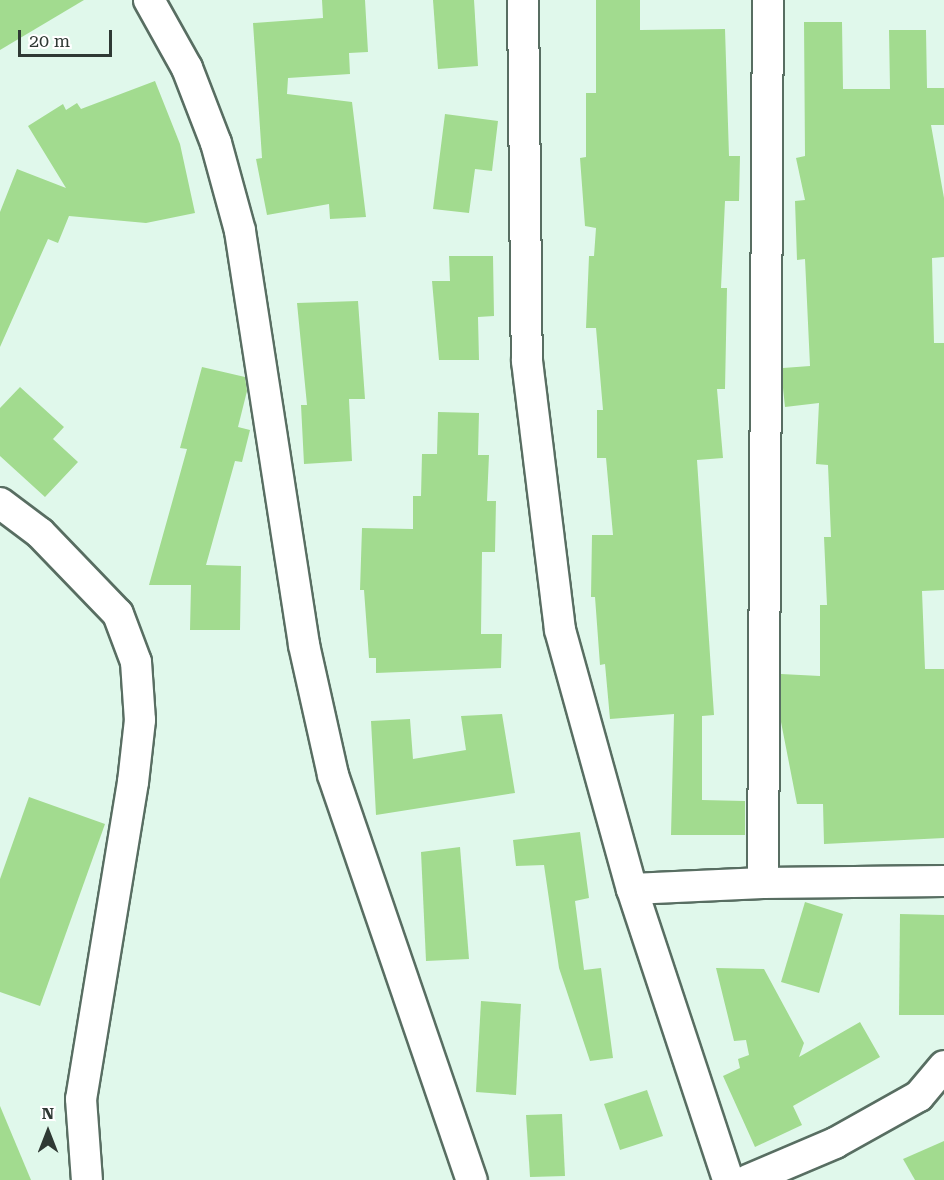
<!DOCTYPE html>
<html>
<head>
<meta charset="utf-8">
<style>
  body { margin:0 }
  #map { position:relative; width:944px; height:1180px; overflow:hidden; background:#e0f8eb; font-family:"Roboto Serif",serif }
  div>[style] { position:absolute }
  .building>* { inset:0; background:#a2db8f }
  .roads { filter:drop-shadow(2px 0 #586e62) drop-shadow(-2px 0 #586e62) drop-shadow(0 2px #586e62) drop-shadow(0 -2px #586e62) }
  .minor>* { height:30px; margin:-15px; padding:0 15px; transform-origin:15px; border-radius:15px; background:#fff }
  span { translate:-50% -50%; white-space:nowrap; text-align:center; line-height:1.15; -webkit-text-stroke:4.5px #fff; paint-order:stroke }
  .north { position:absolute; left:18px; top:1102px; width:60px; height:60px; -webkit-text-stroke:4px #fff; paint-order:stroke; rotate:0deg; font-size:16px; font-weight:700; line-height:24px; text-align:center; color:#2f3934 }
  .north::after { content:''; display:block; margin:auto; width:21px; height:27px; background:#2f3934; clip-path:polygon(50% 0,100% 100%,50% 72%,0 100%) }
  .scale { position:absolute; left:18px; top:30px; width:94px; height:27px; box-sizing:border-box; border:3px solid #2f3934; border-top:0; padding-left:8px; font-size:18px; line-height:21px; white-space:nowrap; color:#2f3934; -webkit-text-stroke:4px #fff; paint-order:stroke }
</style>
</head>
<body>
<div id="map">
  <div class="building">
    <div style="clip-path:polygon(0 0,84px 0,0 50px)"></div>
    <div style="clip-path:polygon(322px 0,365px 0,368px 52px,349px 53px,350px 74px,288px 78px,287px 94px,352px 102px,366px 217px,330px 219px,329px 204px,267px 215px,256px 159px,262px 158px,253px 23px,323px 18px)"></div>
    <div style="clip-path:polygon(433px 0,474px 0,478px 66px,438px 69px)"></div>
    <div style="clip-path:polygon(596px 0,640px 0,640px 30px,725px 29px,729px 156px,740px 156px,739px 201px,725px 201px,721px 288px,727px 288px,725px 389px,717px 389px,723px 458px,697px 460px,714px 715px,702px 716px,702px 800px,745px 801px,745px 835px,671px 835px,674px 714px,610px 719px,605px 664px,600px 665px,595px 597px,591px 597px,592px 535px,613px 535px,606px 458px,597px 458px,597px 410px,603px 410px,596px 328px,586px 328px,589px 256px,594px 256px,596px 228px,585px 226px,580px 158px,586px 157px,586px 93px,596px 93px)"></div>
    <div style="clip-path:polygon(804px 22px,842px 22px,843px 89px,890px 89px,889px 30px,926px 30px,927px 88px,944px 88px,944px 125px,931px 125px,944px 198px,944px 257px,932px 258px,934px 343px,944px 343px,944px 590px,922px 591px,925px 669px,944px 669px,944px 838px,824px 844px,823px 804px,797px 804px,781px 722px,781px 674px,820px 676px,820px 605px,827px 605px,824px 537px,831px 537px,828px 465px,816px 464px,819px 403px,785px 407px,783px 388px,783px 368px,810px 366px,805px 259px,797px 260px,795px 201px,805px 200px,796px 158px,805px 156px)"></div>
    <div style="clip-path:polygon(155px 81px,180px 144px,195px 213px,146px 223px,69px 216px,58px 243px,48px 239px,0 347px,0 212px,17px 169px,66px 188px,28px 126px,63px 104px,66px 110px,77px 103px,81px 109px)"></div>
    <div style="clip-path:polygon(445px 114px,498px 121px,492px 171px,475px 169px,469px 213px,433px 209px)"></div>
    <div style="clip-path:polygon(449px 256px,493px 256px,494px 316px,478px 317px,479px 360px,439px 360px,432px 281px,450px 281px)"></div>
    <div style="clip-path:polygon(358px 301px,365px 399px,349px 399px,352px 461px,304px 464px,301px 405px,307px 405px,297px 303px)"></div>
    <div style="clip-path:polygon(202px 367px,245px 377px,247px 391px,238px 427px,250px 430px,242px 462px,235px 461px,206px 565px,241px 566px,240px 630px,190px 630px,191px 585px,149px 585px,187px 449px,180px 448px)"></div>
    <div style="clip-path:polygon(20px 387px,64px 427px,53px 439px,78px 462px,45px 497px,0 456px,0 408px)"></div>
    <div style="clip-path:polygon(438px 412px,479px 413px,478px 455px,489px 455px,487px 501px,496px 501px,495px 552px,482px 552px,481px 634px,502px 634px,501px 668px,376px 673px,376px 658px,369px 658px,364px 590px,360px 590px,362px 528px,413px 529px,413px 496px,421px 496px,422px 454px,437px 454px)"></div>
    <div style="clip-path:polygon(502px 714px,515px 793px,376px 815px,371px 721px,410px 719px,413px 759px,466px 750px,461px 716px)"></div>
    <div style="clip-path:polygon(29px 797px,105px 824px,40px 1006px,0 992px,0 879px)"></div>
    <div style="clip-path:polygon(580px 832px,589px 898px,575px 901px,584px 970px,601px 968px,613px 1058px,590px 1061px,559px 968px,544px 865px,516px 866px,513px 840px)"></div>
    <div style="clip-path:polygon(460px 847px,469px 959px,426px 961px,421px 852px)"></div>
    <div style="clip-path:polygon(805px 902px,843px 914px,819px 993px,781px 982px)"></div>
    <div style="clip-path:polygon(900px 914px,944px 915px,944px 1015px,899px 1015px)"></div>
    <div style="clip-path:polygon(716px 968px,764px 969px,804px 1043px,799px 1057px,860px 1022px,880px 1057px,793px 1106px,802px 1125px,755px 1147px,723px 1076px,740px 1068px,738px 1059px,749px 1055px,746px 1040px,734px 1041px)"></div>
    <div style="clip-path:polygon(481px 1001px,521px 1004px,516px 1095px,476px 1092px)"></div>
    <div style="clip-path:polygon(647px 1090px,663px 1136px,620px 1150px,604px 1104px)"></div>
    <div style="clip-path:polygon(0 1106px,31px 1180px,0 1180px)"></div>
    <div style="clip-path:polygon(562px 1114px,565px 1176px,530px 1177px,526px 1115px)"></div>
    <div style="clip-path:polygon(944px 1141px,944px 1180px,915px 1180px,903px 1159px)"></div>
  </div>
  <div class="roads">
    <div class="minor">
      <div style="left:149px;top:0;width:78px;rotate:60.8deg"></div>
      <div style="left:187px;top:68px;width:80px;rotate:68.9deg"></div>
      <div style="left:216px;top:143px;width:91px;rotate:74.7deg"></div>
      <div style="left:240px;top:231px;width:419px;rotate:81.2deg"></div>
      <div style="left:304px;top:645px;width:133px;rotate:77.4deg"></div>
      <div style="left:333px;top:775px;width:428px;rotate:71.1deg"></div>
      <div style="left:523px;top:0;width:361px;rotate:89.4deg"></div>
      <div style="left:527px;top:361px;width:271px;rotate:83deg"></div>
      <div style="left:560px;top:630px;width:269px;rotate:74.5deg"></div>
      <div style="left:632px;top:889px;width:306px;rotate:71.7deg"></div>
      <div style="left:0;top:503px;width:50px;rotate:36.9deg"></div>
      <div style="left:40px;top:533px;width:112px;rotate:46.1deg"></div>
      <div style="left:118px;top:614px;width:51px;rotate:69.4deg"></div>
      <div style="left:136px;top:662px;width:58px;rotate:86.1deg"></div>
      <div style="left:140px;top:720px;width:62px;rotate:96.4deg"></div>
      <div style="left:133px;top:782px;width:321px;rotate:99.3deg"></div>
      <div style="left:81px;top:1099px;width:81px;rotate:85.8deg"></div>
      <div style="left:763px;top:883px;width:181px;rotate:-0.6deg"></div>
      <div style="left:632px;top:889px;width:131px;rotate:-2.6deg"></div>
      <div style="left:763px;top:883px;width:883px;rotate:-89.68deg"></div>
      <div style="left:748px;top:1180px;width:95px;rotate:-23deg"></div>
      <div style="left:835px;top:1143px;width:96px;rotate:-29.2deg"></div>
      <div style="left:919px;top:1096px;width:39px;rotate:-50deg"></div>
    </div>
  </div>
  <div class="north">N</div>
  <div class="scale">20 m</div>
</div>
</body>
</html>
